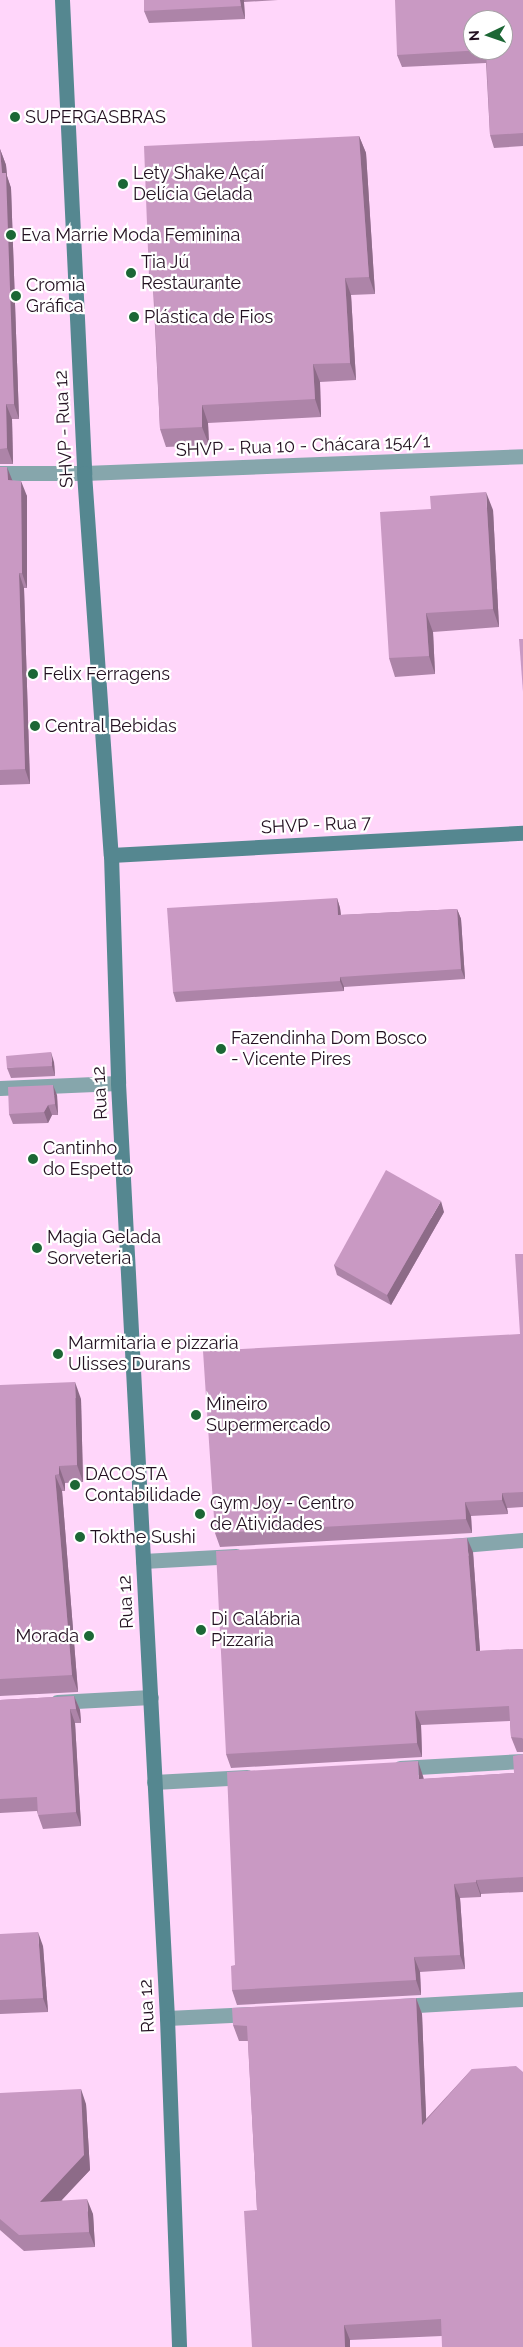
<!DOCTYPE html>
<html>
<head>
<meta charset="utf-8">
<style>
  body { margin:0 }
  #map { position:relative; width:523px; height:2347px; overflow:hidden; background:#ffd6fa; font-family:Raleway,sans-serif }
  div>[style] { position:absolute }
  .street>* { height:15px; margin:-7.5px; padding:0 7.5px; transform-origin:7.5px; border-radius:7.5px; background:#86a6ac }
  .secondary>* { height:15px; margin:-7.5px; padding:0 7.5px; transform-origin:7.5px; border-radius:7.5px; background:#558790 }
  .wall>* { inset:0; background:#ad84a8 }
  .shaded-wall>* { inset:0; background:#8d6b88 }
  .building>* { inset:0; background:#c999c3 }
  .dots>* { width:14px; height:14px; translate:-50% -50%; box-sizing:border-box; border:2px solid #fff; border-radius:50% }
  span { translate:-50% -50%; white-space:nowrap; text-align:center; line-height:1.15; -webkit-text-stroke:4.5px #fff; paint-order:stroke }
  .poi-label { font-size:18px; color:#231121 }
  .left { translate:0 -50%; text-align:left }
  .right { translate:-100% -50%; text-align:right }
  .street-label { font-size:18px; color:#231121 }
  .north { position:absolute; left:463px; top:10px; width:50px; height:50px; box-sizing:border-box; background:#fff; border:1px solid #a7a0a6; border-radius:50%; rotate:267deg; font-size:14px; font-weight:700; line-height:20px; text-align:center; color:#231121 }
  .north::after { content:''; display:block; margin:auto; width:18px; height:22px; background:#1c6735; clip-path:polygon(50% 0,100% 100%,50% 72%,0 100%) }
</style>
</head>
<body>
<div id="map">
  <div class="street">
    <div style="left:0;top:473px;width:84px"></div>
    <div style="left:84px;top:473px;width:439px;rotate:-2.2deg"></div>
    <div style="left:0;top:1088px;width:118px;rotate:-2.4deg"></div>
    <div style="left:451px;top:1546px;width:72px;rotate:-4.8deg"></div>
    <div style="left:143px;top:1561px;width:93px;rotate:-3.1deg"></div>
    <div style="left:57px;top:1702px;width:94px;rotate:-3deg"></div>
    <div style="left:400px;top:1768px;width:123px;rotate:-3.3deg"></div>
    <div style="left:154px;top:1782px;width:93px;rotate:-3.1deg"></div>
    <div style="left:400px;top:2006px;width:123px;rotate:-3.3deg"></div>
    <div style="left:167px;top:2018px;width:85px;rotate:-2.7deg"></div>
  </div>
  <div class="secondary">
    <div style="left:62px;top:0;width:474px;rotate:87.3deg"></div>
    <div style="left:84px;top:473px;width:383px;rotate:86deg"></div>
    <div style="left:111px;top:855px;width:228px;rotate:88.2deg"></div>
    <div style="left:118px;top:1083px;width:936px;rotate:87deg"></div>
    <div style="left:167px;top:2018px;width:329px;rotate:87.9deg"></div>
    <div style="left:111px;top:855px;width:413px;rotate:-3.1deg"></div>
  </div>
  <div class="wall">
    <div style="clip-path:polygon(144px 0,278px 0,244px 2px,245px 19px,149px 23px,144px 11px)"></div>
    <div style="clip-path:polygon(523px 0,523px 146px,494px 148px,490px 135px,486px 63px,402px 67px,397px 55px)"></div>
    <div style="clip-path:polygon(359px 136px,366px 153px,375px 294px,351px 295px,356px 380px,320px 382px,321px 417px,208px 423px,209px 445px,166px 447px,160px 429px,153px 287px,149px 276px)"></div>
    <div style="clip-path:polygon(0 149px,6px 165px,7px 176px,11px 188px,19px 419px,12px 419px,13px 464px,0 464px)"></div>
    <div style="clip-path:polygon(0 467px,27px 496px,27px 588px,24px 588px,30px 784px,0 785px)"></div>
    <div style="clip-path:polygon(431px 509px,493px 510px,499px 627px,433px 632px,435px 674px,395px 677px,389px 658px)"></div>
    <div style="clip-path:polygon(337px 898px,340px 908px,341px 915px,457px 909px,461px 919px,465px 979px,344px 987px,344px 991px,176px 1002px,173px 992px)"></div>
    <div style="clip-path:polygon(54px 1062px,55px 1076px,11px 1078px,7px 1068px)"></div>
    <div style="clip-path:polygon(57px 1095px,58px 1115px,52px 1115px,48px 1123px,13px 1124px,9px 1114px)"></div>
    <div style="clip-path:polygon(444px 1212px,391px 1305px,337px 1275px,334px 1265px)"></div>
    <div style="clip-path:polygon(523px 1254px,523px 1507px,507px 1508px,508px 1514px,471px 1516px,472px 1533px,220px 1547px,215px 1533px,520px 1334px)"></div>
    <div style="clip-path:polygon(0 1385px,81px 1399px,83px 1482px,65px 1483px,65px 1491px,62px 1491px,78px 1692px,0 1696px)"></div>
    <div style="clip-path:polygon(473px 1552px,480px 1651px,523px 1649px,523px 1752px,517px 1752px,511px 1737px,510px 1721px,421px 1725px,422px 1757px,231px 1768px,226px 1754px)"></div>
    <div style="clip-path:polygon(74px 1696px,80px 1710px,81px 1723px,75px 1723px,81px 1826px,43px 1829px,38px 1815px,37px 1811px,0 1813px,0 1700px)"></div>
    <div style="clip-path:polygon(523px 1754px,523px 1892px,481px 1894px,481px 1897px,460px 1898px,465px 1969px,420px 1972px,421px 1995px,237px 2005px,232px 1990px,235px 1965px,423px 1776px,424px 1779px,514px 1773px)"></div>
    <div style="clip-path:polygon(0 1934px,43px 1946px,48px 2012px,0 2014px)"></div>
    <div style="clip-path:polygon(416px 1998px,422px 2014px,426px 2119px,472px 2069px,442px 2336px,350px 2340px,350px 2347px,252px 2347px,257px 2210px,248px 2041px,239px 2041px,233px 2025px)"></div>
    <div style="clip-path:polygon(0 2093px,86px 2104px,90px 2170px,61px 2200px,93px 2214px,95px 2247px,24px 2251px,0 2230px)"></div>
  </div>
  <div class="shaded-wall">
    <div style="clip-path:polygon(240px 0,244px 0,244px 2px,245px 19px,241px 6px)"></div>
    <div style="clip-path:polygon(359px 136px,366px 153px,375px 294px,369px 277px)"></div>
    <div style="clip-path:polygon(0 149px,6px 165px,7px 176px,11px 188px,19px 419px,14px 404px,2px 173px)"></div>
    <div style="clip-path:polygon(345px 278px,351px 295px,356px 380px,350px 363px)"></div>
    <div style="clip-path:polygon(313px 364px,320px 382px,321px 417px,315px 399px)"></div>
    <div style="clip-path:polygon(6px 404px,12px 419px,13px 464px,7px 448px)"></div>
    <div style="clip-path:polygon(202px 405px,208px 423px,209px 445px,202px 427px)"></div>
    <div style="clip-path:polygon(7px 467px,13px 482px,8px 480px)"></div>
    <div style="clip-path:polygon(21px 481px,27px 496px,27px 588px,22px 573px)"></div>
    <div style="clip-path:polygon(486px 492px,493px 510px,499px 627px,493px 609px)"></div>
    <div style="clip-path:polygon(19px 573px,24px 588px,30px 784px,25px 769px)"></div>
    <div style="clip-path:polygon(426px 613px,433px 632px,435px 674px,429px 656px)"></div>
    <div style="clip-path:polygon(337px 898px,340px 908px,342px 926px,338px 915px)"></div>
    <div style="clip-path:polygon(457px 909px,461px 919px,465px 979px,461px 969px)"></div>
    <div style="clip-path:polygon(340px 977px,344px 987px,344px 991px,340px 981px)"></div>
    <div style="clip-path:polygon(51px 1052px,54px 1062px,55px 1076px,52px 1066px)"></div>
    <div style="clip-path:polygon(53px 1085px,57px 1095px,58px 1115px,55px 1104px)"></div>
    <div style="clip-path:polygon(48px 1105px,52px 1115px,48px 1123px,44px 1112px)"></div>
    <div style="clip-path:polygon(441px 1201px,444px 1212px,391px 1305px,387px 1295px)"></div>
    <div style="clip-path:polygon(75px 1382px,81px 1399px,83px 1482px,77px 1465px)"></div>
    <div style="clip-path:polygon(59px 1466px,65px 1483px,65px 1491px,59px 1474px)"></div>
    <div style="clip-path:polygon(55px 1475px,62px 1491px,78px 1692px,72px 1675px)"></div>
    <div style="clip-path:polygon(502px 1493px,507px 1508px,508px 1514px,502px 1500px)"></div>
    <div style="clip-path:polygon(465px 1502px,471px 1516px,472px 1533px,466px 1519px)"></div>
    <div style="clip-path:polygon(467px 1538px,473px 1552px,481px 1666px,476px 1651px)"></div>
    <div style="clip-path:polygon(74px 1696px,80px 1710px,81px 1723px,76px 1709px)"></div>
    <div style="clip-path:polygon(70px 1709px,75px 1723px,81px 1826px,76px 1812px)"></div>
    <div style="clip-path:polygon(415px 1711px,421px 1725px,422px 1757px,417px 1743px)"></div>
    <div style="clip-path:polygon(418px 1761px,423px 1776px,424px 1794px,419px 1779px)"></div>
    <div style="clip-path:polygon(476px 1880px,481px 1894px,481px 1897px,476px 1882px)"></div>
    <div style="clip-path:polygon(454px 1884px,460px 1898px,465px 1969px,460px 1955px)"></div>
    <div style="clip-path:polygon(38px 1932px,43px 1946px,48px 2012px,43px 1998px)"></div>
    <div style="clip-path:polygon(414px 1957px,420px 1972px,421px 1995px,416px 1980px)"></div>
    <div style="clip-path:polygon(416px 1998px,422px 2014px,427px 2140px,422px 2125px)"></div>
    <div style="clip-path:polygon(81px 2089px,86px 2104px,90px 2170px,46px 2217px,40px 2202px)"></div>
    <div style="clip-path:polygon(87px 2199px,93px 2214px,95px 2247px,89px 2232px)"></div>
    <div style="clip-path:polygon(344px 2325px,350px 2340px,350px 2347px,345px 2347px)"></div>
  </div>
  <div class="building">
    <div style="clip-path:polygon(144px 0,240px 0,241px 6px,144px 11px)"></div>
    <div style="clip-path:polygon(395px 0,523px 0,523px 133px,490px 135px,486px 50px,503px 50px,503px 20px,473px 20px,473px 50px,483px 50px,397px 55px)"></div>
    <div style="clip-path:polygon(359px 136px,369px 277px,345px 278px,350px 363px,313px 364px,315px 399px,202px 405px,202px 427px,160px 429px,153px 276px,149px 276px,144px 146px)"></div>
    <div style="clip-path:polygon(0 149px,2px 173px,6px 173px,14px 404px,6px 404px,7px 448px,0 449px)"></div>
    <div style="clip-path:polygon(0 467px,7px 467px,8px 480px,21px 481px,22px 573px,19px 573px,25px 769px,0 770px)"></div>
    <div style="clip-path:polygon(486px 492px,493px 609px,426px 613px,429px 656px,389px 658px,380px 512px,431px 509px,430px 496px)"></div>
    <div style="clip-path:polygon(519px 639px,523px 639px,523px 692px)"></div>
    <div style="clip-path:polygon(337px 898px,338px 915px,457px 909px,461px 969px,340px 977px,340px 981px,173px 992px,167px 908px)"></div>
    <div style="clip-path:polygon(51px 1052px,52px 1066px,7px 1068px,6px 1056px)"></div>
    <div style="clip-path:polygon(53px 1085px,55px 1104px,48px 1105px,44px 1112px,9px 1114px,8px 1087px)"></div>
    <div style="clip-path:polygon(386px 1170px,441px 1201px,387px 1295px,334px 1265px)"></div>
    <div style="clip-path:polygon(515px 1254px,523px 1254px,523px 1492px,502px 1493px,502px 1500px,465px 1502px,466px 1519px,215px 1533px,203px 1351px,520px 1334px)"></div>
    <div style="clip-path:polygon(75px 1382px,77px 1465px,59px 1466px,59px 1474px,55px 1475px,72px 1675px,0 1679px,0 1385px)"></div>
    <div style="clip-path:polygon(467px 1538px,476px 1651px,523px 1649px,523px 1739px,522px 1738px,511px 1737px,509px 1706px,415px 1711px,417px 1743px,226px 1754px,216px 1551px)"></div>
    <div style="clip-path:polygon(74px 1696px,76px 1709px,70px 1709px,76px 1812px,38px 1815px,37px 1797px,0 1799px,0 1700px)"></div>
    <div style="clip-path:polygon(523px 1754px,523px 1877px,476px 1880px,476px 1882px,454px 1884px,460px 1955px,414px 1957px,416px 1980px,232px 1990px,231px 1966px,235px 1965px,227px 1772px,418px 1761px,419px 1779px,514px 1773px,513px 1756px)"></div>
    <div style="clip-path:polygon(38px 1932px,43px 1998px,0 2000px,0 1934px)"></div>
    <div style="clip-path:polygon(416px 1998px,422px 2125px,472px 2069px,516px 2066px,523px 2072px,523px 2347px,442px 2347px,441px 2319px,344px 2325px,345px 2347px,252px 2347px,244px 2211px,257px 2210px,247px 2026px,233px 2025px,232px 2008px)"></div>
    <div style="clip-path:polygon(81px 2089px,84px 2155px,40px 2202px,87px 2199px,89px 2232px,19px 2235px,0 2219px,0 2093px)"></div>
  </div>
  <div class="dots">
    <div style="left:15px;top:117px;background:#1c6735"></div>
    <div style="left:123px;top:184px;background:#1c6735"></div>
    <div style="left:11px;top:235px;background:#1c6735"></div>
    <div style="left:131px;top:273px;background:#1c6735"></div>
    <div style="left:16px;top:296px;background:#1c6735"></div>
    <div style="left:134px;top:317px;background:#1c6735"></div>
    <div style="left:33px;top:674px;background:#1c6735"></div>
    <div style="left:35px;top:726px;background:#1c6735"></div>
    <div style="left:221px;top:1049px;background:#1c6735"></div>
    <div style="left:33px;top:1159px;background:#1c6735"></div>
    <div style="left:37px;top:1248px;background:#1c6735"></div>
    <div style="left:58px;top:1354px;background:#1c6735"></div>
    <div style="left:196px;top:1415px;background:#1c6735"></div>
    <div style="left:75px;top:1485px;background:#1c6735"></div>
    <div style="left:200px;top:1514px;background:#1c6735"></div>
    <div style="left:80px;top:1537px;background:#1c6735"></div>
    <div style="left:201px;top:1630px;background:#1c6735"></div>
    <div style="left:89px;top:1636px;background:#1c6735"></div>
  </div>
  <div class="poi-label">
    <span class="left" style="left:25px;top:117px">SUPERGASBRAS</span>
    <span class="left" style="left:133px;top:184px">Lety Shake Açaí<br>Delícia Gelada</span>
    <span class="left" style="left:21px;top:235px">Eva Marrie Moda Feminina</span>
    <span class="left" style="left:141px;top:273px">Tia Jú<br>Restaurante</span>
    <span class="left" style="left:26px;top:296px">Cromia<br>Gráfica</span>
    <span class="left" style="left:144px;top:317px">Plástica de Fios</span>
    <span class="left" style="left:43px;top:674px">Felix Ferragens</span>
    <span class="left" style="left:45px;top:726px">Central Bebidas</span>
    <span class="left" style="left:231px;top:1049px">Fazendinha Dom Bosco<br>- Vicente Pires</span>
    <span class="left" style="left:43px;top:1159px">Cantinho<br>do Espetto</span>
    <span class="left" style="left:47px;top:1248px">Magia Gelada<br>Sorveteria</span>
    <span class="left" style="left:68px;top:1354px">Marmitaria e pizzaria<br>Ulisses Durans</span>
    <span class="left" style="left:206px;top:1415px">Mineiro<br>Supermercado</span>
    <span class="left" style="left:85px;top:1485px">DACOSTA<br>Contabilidade</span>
    <span class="left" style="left:210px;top:1514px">Gym Joy - Centro<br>de Atividades</span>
    <span class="left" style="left:90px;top:1537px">Tokthe Sushi</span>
    <span class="left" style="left:211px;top:1630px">Di Calábria<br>Pizzaria</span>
    <span class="right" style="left:79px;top:1636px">Morada</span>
  </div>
  <div class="street-label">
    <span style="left:64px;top:429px;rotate:-93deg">SHVP - Rua 12</span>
    <span style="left:303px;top:446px;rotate:-2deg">SHVP - Rua 10 - Chácara 154/1</span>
    <span style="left:316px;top:825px;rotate:-3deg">SHVP - Rua 7</span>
    <span style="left:100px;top:1093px;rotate:-93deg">Rua 12</span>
    <span style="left:126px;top:1602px;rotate:-93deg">Rua 12</span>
    <span style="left:147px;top:2006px;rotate:-93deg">Rua 12</span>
  </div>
  <div class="north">N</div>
</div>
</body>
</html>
